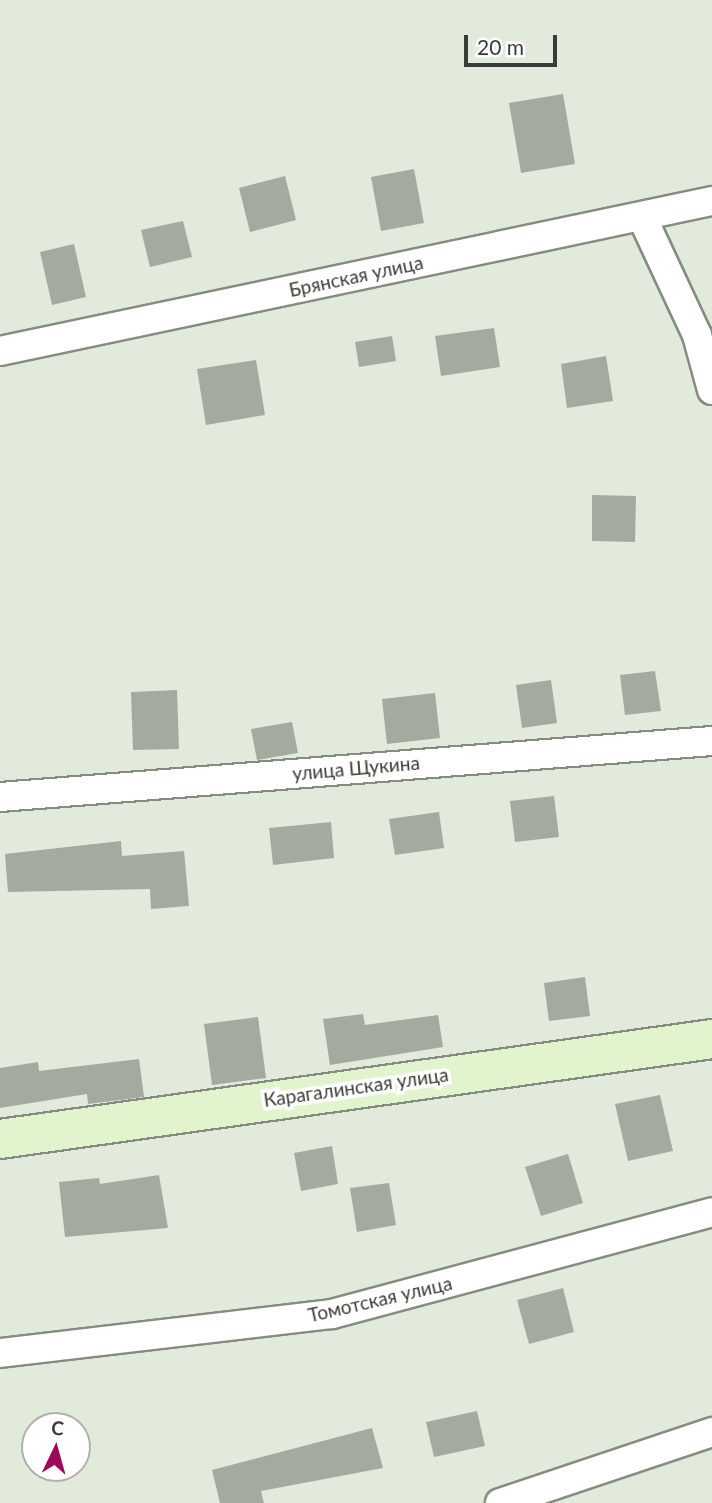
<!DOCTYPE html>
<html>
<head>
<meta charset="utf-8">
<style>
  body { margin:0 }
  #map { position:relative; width:712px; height:1503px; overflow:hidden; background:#e2eadc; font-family:Lato,sans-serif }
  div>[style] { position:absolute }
  .building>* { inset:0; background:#a4ab9e }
  .roads { filter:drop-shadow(2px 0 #858c80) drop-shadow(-2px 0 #858c80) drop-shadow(0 2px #858c80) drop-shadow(0 -2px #858c80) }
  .street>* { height:28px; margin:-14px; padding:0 14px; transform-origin:14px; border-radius:14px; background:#fff }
  .secondary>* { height:38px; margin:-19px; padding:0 19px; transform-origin:19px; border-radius:19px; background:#e2f4ce }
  span { translate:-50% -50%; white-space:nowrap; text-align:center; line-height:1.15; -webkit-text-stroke:7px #fff; paint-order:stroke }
  .street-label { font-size:19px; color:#3a3c37 }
  .north { position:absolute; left:21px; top:1412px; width:70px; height:70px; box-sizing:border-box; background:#fff; border:2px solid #b0b1af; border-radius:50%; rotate:5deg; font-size:19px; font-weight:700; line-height:28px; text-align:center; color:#3a3c37 }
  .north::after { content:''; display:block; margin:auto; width:24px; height:32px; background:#9c0957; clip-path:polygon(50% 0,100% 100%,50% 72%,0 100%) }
  .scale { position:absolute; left:464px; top:35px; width:93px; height:32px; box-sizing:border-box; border:4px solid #3a3c37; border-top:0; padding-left:9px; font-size:21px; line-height:24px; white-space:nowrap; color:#3a3c37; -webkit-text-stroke:5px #fff; paint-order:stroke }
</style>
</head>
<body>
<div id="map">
  <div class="building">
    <div style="clip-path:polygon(563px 94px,575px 164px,521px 173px,509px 103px)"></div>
    <div style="clip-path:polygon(414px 169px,424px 223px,381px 231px,371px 177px)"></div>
    <div style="clip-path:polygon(285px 176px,296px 220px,250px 232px,239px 188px)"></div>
    <div style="clip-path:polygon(183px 221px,192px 257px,150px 267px,141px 230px)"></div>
    <div style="clip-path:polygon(74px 244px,86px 297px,52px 305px,40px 252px)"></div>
    <div style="clip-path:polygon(494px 328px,500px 367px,441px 376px,435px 336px)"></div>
    <div style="clip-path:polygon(392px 336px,396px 361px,359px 367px,355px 342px)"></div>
    <div style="clip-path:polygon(606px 356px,613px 401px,567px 408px,561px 364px)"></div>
    <div style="clip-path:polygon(256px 360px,265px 415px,206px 425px,197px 369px)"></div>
    <div style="clip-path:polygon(592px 495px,636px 496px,635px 542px,592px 541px)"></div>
    <div style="clip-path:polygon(655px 671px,661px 711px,625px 715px,620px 675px)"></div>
    <div style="clip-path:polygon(551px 680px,557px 723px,522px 728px,516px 685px)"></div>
    <div style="clip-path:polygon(177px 690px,179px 749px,133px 750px,131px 692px)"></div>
    <div style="clip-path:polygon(435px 693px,440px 738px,387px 744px,382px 699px)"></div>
    <div style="clip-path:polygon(292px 722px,298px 753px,257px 760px,251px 729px)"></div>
    <div style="clip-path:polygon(554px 796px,559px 837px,515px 842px,510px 801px)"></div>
    <div style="clip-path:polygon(439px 812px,444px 848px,395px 855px,389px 819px)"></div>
    <div style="clip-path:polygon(331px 822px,334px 858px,273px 865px,269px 828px)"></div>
    <div style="clip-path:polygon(121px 841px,122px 856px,184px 851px,189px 906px,151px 909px,150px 889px,8px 892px,5px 854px)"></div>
    <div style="clip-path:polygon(585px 977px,590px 1016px,549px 1021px,544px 983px)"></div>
    <div style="clip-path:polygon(363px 1014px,365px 1025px,438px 1015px,443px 1047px,330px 1065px,323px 1019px)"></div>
    <div style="clip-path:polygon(258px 1017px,266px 1078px,212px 1085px,204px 1024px)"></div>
    <div style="clip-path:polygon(139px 1059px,144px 1097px,88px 1104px,87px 1094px,0 1108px,0 1068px,38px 1062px,39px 1071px)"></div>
    <div style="clip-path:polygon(660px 1095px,673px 1151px,628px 1161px,615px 1104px)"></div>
    <div style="clip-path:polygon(332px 1146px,338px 1184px,301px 1191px,294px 1153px)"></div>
    <div style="clip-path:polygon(568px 1154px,583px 1203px,541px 1216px,525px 1167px)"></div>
    <div style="clip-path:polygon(159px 1175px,168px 1228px,65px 1237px,59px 1182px,99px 1178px,100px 1184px)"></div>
    <div style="clip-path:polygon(389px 1183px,396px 1225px,357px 1232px,350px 1188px)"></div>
    <div style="clip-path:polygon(563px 1288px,574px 1332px,529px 1344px,517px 1300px)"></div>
    <div style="clip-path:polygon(477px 1411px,485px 1446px,434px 1457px,426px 1422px)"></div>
    <div style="clip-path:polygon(372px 1428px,383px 1468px,261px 1491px,264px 1503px,220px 1503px,212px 1470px)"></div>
  </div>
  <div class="roads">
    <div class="street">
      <div style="left:642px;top:217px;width:130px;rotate:65deg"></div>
      <div style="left:697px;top:335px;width:57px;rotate:74.7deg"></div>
      <div style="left:0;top:351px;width:728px;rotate:-11.9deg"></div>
      <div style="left:0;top:797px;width:714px;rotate:-4.5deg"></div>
      <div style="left:0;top:1353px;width:334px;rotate:-6.7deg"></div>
      <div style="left:332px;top:1314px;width:393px;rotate:-15deg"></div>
      <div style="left:500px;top:1503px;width:224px;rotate:-18.5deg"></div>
    </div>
    <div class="secondary">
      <div style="left:0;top:1139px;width:719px;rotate:-7.99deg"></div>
    </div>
  </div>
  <div class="street-label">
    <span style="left:356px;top:276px;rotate:-12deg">Брянская улица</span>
    <span style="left:356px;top:768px;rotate:-5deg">улица Щукина</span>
    <span style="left:356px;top:1087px;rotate:-8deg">Карагалинская улица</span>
    <span style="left:380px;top:1299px;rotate:-13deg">Томотская улица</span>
  </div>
  <div class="north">С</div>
  <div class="scale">20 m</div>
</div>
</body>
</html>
